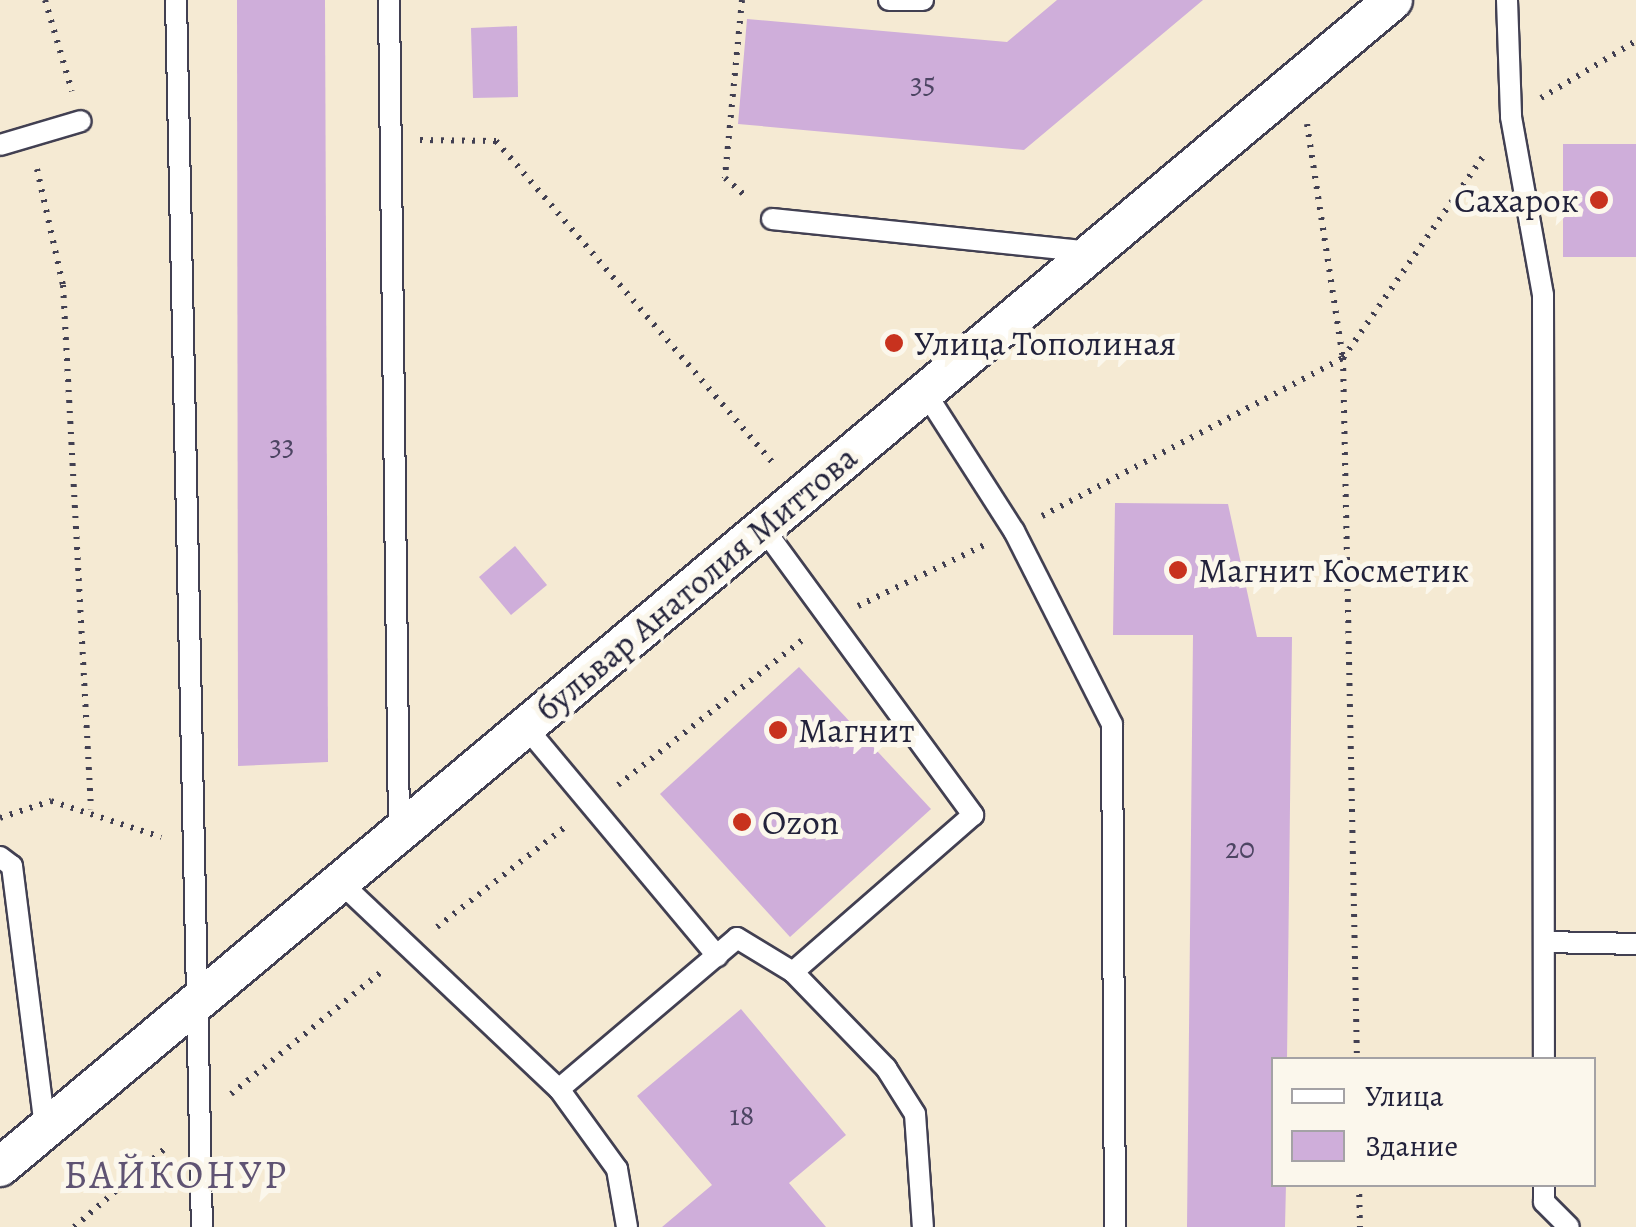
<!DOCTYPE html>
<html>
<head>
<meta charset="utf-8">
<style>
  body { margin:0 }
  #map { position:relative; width:1636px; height:1227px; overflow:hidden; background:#f5ead3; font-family:Alegreya,serif }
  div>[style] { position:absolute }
  .building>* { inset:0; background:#cfaeda }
  .path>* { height:6px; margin-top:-3px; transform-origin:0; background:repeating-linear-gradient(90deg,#424052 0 2.5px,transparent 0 10.5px) }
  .roads { filter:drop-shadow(2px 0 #424052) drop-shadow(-2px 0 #424052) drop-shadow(0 2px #424052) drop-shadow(0 -2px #424052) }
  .lane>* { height:20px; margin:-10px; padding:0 10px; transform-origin:10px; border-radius:10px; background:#fff }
  .street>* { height:38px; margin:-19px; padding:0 19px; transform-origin:19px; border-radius:19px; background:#fff }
  .dots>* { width:28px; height:28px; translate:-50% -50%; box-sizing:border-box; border:5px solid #fbf7ec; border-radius:50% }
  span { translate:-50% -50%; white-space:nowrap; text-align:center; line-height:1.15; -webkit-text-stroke:10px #fbf7ec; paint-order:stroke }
  .number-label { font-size:30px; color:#4d4563 }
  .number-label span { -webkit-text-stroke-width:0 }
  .poi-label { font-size:35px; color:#22223b }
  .right { translate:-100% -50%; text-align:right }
  .left { translate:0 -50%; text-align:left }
  .street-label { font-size:35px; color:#22223b }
  .quarter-label { font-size:40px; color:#5f5373; letter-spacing:2.5px }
  .legend { position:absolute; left:1271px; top:1057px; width:325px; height:130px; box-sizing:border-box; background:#fbf7ec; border:2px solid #a4a2a5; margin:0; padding:12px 18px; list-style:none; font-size:30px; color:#22223b }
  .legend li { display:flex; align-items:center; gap:20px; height:50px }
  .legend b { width:50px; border:2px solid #a4a2a5 }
</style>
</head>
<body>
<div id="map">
  <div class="building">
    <div style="clip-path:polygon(237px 0,325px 0,328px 762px,238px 766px)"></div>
    <div style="clip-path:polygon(1057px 0,1203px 0,1024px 150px,738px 124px,747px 19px,1007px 42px)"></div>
    <div style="clip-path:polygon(517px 26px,518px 97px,473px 98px,471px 28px)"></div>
    <div style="clip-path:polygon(1563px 144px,1636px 144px,1636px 257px,1563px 257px)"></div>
    <div style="clip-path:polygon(1115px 503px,1228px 504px,1257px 637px,1292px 637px,1287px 1060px,1274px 1060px,1274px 1184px,1286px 1184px,1285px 1227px,1187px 1227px,1193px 635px,1113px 635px)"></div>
    <div style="clip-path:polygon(515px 546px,547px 585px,511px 615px,479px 577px)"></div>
    <div style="clip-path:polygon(799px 667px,931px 809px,790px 937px,660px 794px)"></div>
    <div style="clip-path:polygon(741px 1009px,846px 1135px,789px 1183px,826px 1227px,662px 1227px,712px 1185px,637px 1096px)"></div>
  </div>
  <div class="path">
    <div style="left:45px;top:0;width:95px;rotate:73.5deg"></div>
    <div style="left:742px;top:0;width:179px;rotate:95.5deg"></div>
    <div style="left:725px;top:178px;width:30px;rotate:41deg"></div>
    <div style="left:1541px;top:98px;width:111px;rotate:-31deg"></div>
    <div style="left:1307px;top:124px;width:237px;rotate:81.3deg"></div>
    <div style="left:1343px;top:358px;width:702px;rotate:88.86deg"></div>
    <div style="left:420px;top:140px;width:76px;rotate:0.8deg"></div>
    <div style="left:496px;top:141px;width:426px;rotate:49.3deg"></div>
    <div style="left:37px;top:169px;width:119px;rotate:77.4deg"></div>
    <div style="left:63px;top:285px;width:525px;rotate:86.94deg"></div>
    <div style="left:1042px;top:516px;width:340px;rotate:-27.7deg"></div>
    <div style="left:1343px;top:358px;width:247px;rotate:-55.2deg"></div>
    <div style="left:858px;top:606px;width:142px;rotate:-25.8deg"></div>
    <div style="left:618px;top:785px;width:238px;rotate:-38.2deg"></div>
    <div style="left:0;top:818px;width:54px;rotate:-18.4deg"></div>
    <div style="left:51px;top:801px;width:116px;rotate:18.1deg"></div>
    <div style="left:437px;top:927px;width:162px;rotate:-38deg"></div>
    <div style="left:231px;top:1094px;width:198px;rotate:-39.1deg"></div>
    <div style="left:1359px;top:1184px;width:43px;rotate:88.7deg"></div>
    <div style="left:74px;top:1227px;width:124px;rotate:-40.8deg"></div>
  </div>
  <div class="roads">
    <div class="lane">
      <div style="left:176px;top:0;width:1227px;rotate:88.79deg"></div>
      <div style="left:389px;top:0;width:833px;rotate:89.31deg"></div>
      <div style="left:889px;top:0;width:34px"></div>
      <div style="left:1507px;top:0;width:117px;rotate:88deg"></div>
      <div style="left:1511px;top:117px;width:181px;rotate:79.8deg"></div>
      <div style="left:1543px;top:295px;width:765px;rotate:89.93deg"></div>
      <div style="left:0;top:145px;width:84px;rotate:-16.5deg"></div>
      <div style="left:772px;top:219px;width:321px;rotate:5.9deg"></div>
      <div style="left:925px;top:392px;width:165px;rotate:57.4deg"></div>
      <div style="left:1014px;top:531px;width:216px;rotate:63.1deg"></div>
      <div style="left:1112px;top:724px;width:503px;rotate:89.66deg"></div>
      <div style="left:763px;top:528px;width:356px;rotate:53.8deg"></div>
      <div style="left:973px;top:815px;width:239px;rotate:138.9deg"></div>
      <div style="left:525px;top:726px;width:300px;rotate:50.1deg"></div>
      <div style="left:0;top:857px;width:15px;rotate:37deg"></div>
      <div style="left:12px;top:866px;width:265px;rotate:82.8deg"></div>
      <div style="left:340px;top:882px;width:301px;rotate:43.4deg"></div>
      <div style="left:559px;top:1089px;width:99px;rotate:54.1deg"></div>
      <div style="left:617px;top:1169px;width:59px;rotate:80.2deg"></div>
      <div style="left:1544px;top:942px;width:92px;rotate:1.2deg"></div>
      <div style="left:559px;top:1089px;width:233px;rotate:-40.3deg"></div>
      <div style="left:737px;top:938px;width:66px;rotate:31.3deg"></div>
      <div style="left:793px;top:972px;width:134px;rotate:45.9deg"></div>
      <div style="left:886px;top:1068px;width:54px;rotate:57.8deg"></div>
      <div style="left:915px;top:1114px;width:113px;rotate:86deg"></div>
      <div style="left:1544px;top:1184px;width:18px;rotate:90deg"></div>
      <div style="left:1544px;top:1202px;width:35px;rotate:45deg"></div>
    </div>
    <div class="street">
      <div style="left:0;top:1167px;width:1817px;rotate:-39.95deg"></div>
    </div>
  </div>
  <div class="dots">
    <div style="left:1599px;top:200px;background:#c8321e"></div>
    <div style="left:894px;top:343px;background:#c8321e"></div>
    <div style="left:1178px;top:570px;background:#c8321e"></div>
    <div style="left:778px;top:730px;background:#c8321e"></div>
    <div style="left:742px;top:822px;background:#c8321e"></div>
  </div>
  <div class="number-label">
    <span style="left:923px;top:83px">35</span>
    <span style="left:282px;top:445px">33</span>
    <span style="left:1240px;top:848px">20</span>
    <span style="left:742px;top:1115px">18</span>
  </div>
  <div class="poi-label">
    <span class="right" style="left:1579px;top:200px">Сахарок</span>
    <span class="left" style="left:914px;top:343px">Улица Тополиная</span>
    <span class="left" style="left:1198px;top:570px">Магнит Косметик</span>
    <span class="left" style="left:798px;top:730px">Магнит</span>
    <span class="left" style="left:762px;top:822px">Ozon</span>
  </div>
  <div class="street-label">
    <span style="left:696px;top:583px;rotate:-40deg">бульвар Анатолия Миттова</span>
  </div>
  <div class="quarter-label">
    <span style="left:176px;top:1175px">БАЙКОНУР</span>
  </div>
  <ul class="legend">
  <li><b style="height:12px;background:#fff"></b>Улица</li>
  <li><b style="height:28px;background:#cfaeda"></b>Здание</li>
  </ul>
</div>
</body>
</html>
